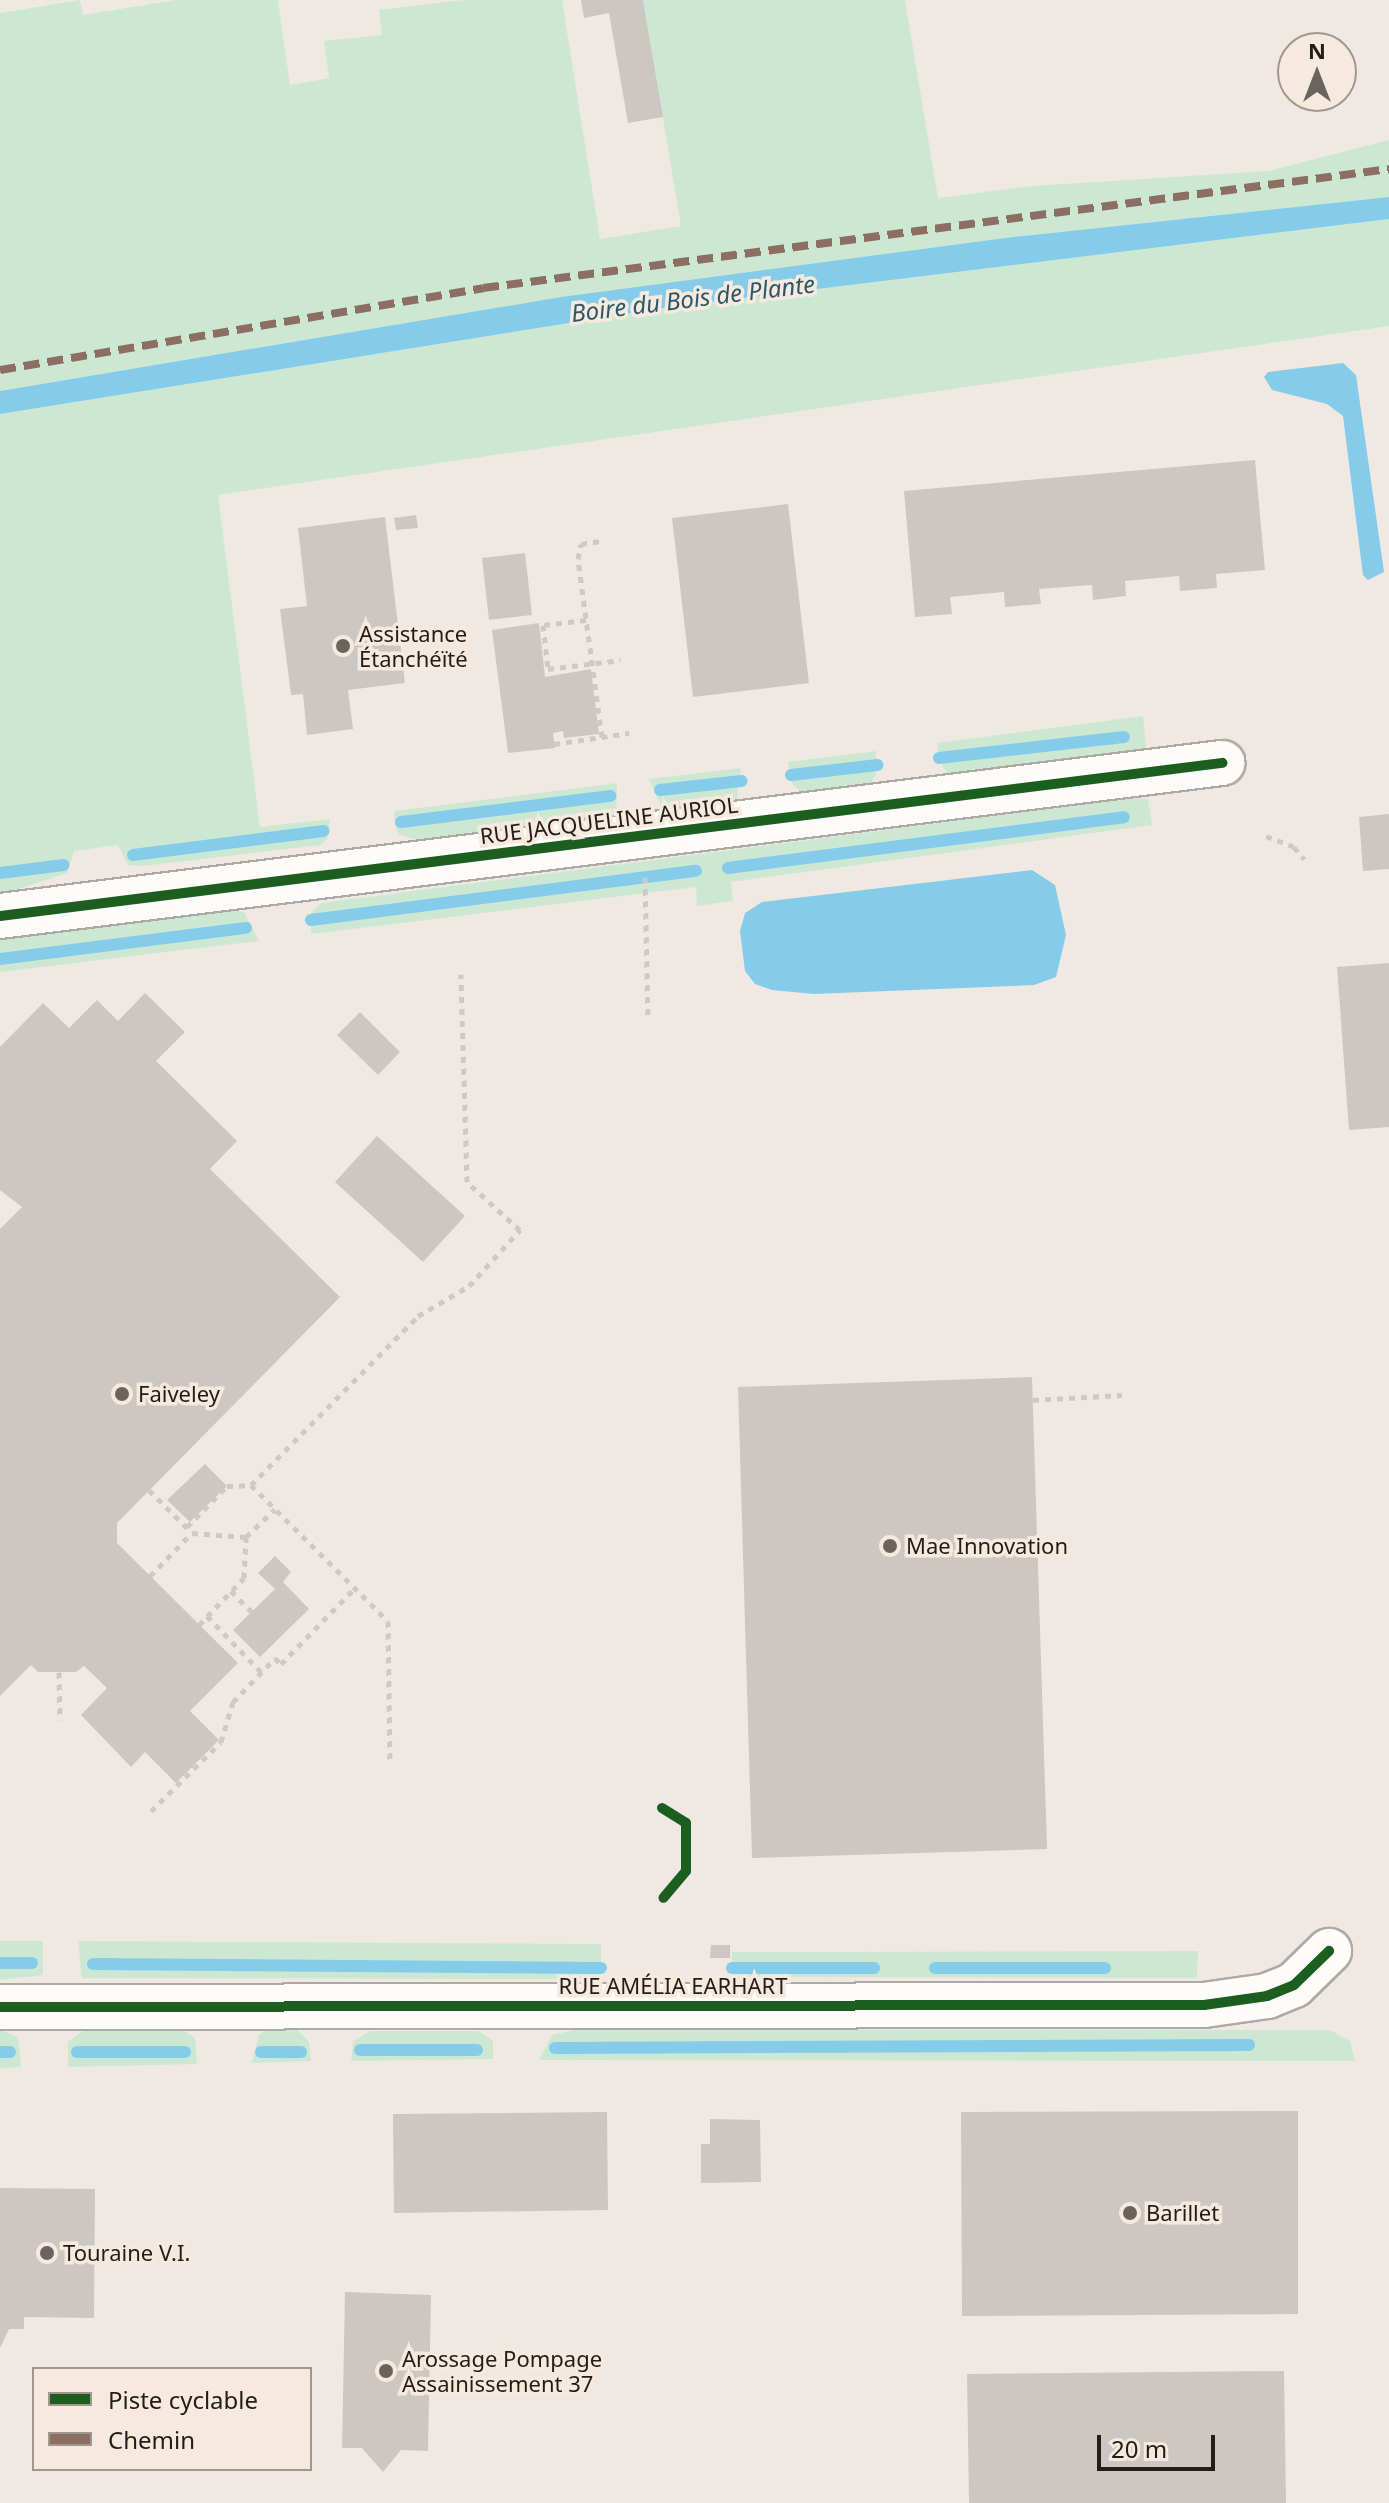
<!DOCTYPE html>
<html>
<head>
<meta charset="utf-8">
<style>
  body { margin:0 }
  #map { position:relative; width:1389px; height:2503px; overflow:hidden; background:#f0e9e3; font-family:"Noto Sans",sans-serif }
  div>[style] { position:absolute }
  .green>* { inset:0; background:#cde8d2 }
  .water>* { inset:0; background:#84cce9 }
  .stream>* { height:12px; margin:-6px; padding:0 6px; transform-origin:6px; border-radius:6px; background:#84cce9 }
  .building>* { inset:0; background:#cdc7c3 }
  .path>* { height:5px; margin-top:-2.5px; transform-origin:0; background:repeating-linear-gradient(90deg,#cccac8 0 6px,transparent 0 12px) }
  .roads { filter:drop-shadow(2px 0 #afa9a4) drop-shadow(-2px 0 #afa9a4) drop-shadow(0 2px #afa9a4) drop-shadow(0 -2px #afa9a4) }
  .minor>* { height:44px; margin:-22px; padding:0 22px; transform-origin:22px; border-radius:22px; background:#fdfcfb }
  .quiet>* { height:8px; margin-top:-4px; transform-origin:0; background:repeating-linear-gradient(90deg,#8d6e63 0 16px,transparent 0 24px) }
  .cycleway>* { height:10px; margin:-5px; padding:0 5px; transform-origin:5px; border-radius:5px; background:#1b5e20 }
  .dots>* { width:22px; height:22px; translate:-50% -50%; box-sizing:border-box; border:4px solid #f6e9dd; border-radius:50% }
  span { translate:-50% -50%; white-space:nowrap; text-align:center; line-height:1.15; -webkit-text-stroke:7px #f6e9dd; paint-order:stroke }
  .poi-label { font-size:22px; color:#211d19 }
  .left { translate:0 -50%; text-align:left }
  .street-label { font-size:22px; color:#211d19 }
  .water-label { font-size:24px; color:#2b586b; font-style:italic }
  .legend { position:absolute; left:32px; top:2367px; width:280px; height:104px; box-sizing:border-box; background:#f6e9dd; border:2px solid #a1978f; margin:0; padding:10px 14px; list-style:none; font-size:24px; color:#211d19 }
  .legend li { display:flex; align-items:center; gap:16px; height:40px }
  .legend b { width:40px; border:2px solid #a1978f }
  .north { position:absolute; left:1277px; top:32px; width:80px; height:80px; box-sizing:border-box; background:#f6e9dd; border:2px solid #a1978f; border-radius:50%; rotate:0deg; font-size:22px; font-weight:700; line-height:32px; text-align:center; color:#211d19 }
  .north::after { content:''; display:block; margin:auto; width:28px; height:36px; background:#696460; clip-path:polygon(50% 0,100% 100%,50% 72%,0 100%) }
  .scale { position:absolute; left:1097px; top:2435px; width:118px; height:36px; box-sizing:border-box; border:4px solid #211d19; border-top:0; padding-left:10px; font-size:24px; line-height:28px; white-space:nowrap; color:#211d19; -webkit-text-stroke:6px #f6e9dd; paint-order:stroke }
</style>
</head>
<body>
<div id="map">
  <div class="green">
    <div style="clip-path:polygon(80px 0,83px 15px,175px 0,278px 0,290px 85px,329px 78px,324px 41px,382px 35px,379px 10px,463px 0,562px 0,600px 239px,681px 226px,643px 0,905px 0,938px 198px,1032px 186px,1268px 171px,1389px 140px,1389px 197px,1005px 238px,561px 297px,0 391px,0 13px)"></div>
    <div style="clip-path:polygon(1389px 219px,1389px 326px,218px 495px,260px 827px,330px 819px,327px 839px,321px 845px,142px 866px,128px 865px,118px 845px,74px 851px,67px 873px,0 895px,0 414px,663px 308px)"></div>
    <div style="clip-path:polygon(1143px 716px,1147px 757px,948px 777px,939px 758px,937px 743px)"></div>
    <div style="clip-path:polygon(876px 751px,876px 775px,867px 788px,805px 797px,792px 783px,788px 762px)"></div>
    <div style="clip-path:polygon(741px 768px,737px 799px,673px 811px,662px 809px,649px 779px)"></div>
    <div style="clip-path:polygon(617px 783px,616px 817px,422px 841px,399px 835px,395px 825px,394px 811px)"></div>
    <div style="clip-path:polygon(1133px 798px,1148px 799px,1152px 825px,731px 882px,733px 901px,697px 906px,696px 887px,311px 934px,311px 913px,321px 903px)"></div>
    <div style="clip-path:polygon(235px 910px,244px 912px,259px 941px,0 972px,0 940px)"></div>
    <div style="clip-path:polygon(0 1941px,43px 1941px,43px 1975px,0 1980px)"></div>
    <div style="clip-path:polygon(78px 1941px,601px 1944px,601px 1972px,597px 1979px,82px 1978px)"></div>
    <div style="clip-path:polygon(1198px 1951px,1197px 1978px,732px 1977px,732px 1952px)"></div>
    <div style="clip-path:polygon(295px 2028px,309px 2041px,311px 2061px,252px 2063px,259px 2035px,267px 2029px)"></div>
    <div style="clip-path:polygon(182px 2029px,195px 2038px,197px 2064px,68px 2067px,68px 2042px,83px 2031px)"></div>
    <div style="clip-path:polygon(0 2030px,18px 2037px,21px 2067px,0 2068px)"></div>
    <div style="clip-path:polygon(574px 2030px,1330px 2030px,1350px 2041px,1355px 2061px,539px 2060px,552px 2035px)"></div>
    <div style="clip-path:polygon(370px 2031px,479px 2031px,493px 2041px,493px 2059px,351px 2061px,353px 2041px)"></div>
  </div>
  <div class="water">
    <div style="clip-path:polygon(1389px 197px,1389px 219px,663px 308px,0 414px,0 391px,561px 297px,1005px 238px)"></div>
    <div style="clip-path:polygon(1343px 363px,1356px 375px,1384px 572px,1368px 580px,1363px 575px,1343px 416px,1327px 404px,1272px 390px,1264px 377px,1268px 372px)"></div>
    <div style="clip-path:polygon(1032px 870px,1055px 885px,1066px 935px,1056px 977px,1034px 985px,814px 994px,772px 990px,755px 984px,745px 971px,740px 931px,745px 913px,762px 902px)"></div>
  </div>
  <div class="stream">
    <div style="left:939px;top:758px;width:186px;rotate:-6.5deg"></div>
    <div style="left:791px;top:775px;width:87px;rotate:-6.6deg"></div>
    <div style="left:660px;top:790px;width:82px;rotate:-6.3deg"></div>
    <div style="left:401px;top:822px;width:211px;rotate:-7.1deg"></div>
    <div style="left:133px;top:855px;width:192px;rotate:-7.2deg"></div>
    <div style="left:728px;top:868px;width:399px;rotate:-7.3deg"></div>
    <div style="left:0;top:873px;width:64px;rotate:-7.2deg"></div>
    <div style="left:311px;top:920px;width:388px;rotate:-7.3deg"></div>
    <div style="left:0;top:959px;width:248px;rotate:-7.2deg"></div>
    <div style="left:0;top:1963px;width:32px"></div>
    <div style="left:93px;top:1964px;width:508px;rotate:0.45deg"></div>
    <div style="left:732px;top:1968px;width:142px"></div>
    <div style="left:935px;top:1968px;width:170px"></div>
    <div style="left:555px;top:2048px;width:694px;rotate:-0.25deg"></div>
    <div style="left:360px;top:2050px;width:117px"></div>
    <div style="left:0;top:2052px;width:10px"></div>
    <div style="left:77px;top:2052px;width:108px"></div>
    <div style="left:261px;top:2052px;width:40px"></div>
  </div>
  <div class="building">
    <div style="clip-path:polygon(581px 0,643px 0,663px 117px,628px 123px,609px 13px,584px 18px)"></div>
    <div style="clip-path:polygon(1255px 460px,1265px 570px,1216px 574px,1217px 588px,1180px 591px,1179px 576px,1125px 581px,1126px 596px,1093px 600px,1092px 585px,1039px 589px,1041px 604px,1005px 607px,1004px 592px,950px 597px,952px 614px,915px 617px,904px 491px)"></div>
    <div style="clip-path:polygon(788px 504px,809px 683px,693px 697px,672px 518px)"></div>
    <div style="clip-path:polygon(416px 515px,418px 528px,396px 530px,394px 518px)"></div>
    <div style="clip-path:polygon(385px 517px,405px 683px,348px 690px,353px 729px,307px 735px,303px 694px,291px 695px,280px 609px,307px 606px,298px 528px)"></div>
    <div style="clip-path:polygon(525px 553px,532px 615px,489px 620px,482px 558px)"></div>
    <div style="clip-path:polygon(539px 623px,545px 677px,591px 669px,599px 734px,564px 738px,563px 731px,553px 733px,555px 748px,508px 753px,492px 630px)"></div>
    <div style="clip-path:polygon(1389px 814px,1389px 869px,1363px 871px,1359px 817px)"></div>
    <div style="clip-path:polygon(1389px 963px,1389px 1127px,1349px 1130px,1337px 967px)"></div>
    <div style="clip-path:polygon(145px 993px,185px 1032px,156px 1061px,237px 1141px,210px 1169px,340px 1297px,117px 1523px,117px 1543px,238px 1663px,190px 1711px,219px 1740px,176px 1783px,145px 1752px,131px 1767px,81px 1715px,107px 1688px,84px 1666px,76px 1672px,38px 1672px,31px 1665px,0 1696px,0 1229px,22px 1207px,0 1190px,0 1047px,43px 1003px,69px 1028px,97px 1000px,118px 1021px)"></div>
    <div style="clip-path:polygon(360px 1012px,400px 1052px,378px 1075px,337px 1035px)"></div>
    <div style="clip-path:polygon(377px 1136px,465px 1216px,423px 1262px,335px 1182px)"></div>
    <div style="clip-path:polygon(1032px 1377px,1047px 1849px,752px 1858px,738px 1387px)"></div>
    <div style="clip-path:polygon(205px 1464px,227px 1486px,190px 1522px,167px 1500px)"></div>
    <div style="clip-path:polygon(275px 1556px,291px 1572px,283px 1582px,309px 1609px,260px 1657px,233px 1630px,275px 1589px,258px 1573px)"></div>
    <div style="clip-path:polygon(711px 1945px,730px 1945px,730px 1958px,710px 1958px)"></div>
    <div style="clip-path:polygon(1298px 2111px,1298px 2314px,962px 2316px,961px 2112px)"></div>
    <div style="clip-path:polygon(607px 2112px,608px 2210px,394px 2213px,393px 2114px)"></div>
    <div style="clip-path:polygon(710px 2119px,760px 2120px,761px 2182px,701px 2183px,701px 2144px,710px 2144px)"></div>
    <div style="clip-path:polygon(0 2188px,95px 2189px,94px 2318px,24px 2317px,24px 2329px,9px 2329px,0 2348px)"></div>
    <div style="clip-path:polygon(345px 2292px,431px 2295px,428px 2451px,401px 2450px,383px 2472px,362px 2448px,342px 2448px)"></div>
    <div style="clip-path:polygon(1284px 2371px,1286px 2503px,969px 2503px,967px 2374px)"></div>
  </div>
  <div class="path">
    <div style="left:586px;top:620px;width:43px;rotate:173.4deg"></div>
    <div style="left:543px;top:625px;width:44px;rotate:83.5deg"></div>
    <div style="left:548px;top:669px;width:73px;rotate:-7.1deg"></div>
    <div style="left:602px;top:737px;width:180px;rotate:-97.7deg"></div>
    <div style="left:578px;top:559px;width:15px;rotate:-79deg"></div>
    <div style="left:581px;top:544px;width:24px;rotate:-9deg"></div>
    <div style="left:554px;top:744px;width:76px;rotate:-8.3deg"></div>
    <div style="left:1266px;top:836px;width:30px;rotate:21deg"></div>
    <div style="left:1294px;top:847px;width:16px;rotate:50deg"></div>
    <div style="left:645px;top:877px;width:142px;rotate:88.8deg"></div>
    <div style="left:1033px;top:1400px;width:89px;rotate:-3.2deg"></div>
    <div style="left:251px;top:1485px;width:193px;rotate:44.8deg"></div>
    <div style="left:388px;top:1621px;width:141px;rotate:89.2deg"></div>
    <div style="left:149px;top:1490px;width:55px;rotate:45deg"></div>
    <div style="left:187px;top:1527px;width:57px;rotate:-45.7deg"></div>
    <div style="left:227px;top:1486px;width:24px;rotate:-2deg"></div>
    <div style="left:251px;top:1485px;width:238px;rotate:-45.3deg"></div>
    <div style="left:418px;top:1316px;width:59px;rotate:-30.5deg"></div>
    <div style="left:469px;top:1286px;width:76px;rotate:-47.7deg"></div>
    <div style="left:520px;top:1230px;width:72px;rotate:-137.8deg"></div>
    <div style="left:467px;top:1182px;width:208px;rotate:-91.7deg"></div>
    <div style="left:150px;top:1576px;width:60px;rotate:-45.7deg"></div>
    <div style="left:192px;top:1533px;width:54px;rotate:4.2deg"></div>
    <div style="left:246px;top:1537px;width:40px;rotate:-44deg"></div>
    <div style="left:231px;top:1591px;width:30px;rotate:45deg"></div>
    <div style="left:207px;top:1616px;width:78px;rotate:46deg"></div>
    <div style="left:199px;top:1625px;width:65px;rotate:-46.2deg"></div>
    <div style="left:244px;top:1578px;width:41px;rotate:-87.2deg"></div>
    <div style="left:59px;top:1672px;width:48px;rotate:88.8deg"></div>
    <div style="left:151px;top:1811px;width:98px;rotate:-44.6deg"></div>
    <div style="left:221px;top:1742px;width:42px;rotate:-73.3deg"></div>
    <div style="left:233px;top:1702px;width:61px;rotate:-46.3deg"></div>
    <div style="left:275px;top:1658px;width:8px;rotate:45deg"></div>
    <div style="left:281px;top:1664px;width:106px;rotate:-45.8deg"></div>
  </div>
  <div class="roads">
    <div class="minor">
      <div style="left:0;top:916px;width:1232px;rotate:-7.14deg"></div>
      <div style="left:0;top:2007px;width:1204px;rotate:-0.1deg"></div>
      <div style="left:1204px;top:2005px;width:64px;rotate:-8.1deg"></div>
      <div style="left:1267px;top:1996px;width:29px;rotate:-22deg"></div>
      <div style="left:1294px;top:1985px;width:49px;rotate:-44.2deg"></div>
    </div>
  </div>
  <div class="quiet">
    <div style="left:0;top:370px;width:490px;rotate:-9.6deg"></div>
    <div style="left:483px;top:288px;width:914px;rotate:-7.48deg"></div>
  </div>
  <div class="cycleway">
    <div style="left:0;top:916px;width:1232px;rotate:-7.14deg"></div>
    <div style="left:662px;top:1808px;width:28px;rotate:32deg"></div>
    <div style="left:686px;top:1823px;width:48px;rotate:90deg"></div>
    <div style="left:686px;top:1871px;width:35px;rotate:130deg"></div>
    <div style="left:0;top:2007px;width:1204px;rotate:-0.1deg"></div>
    <div style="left:1204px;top:2005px;width:64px;rotate:-8.1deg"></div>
    <div style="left:1267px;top:1996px;width:29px;rotate:-22deg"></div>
    <div style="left:1294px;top:1985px;width:49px;rotate:-44.2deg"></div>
  </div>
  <div class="dots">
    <div style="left:343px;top:646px;background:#696460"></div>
    <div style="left:122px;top:1394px;background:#696460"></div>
    <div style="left:890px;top:1546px;background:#696460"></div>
    <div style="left:1130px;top:2213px;background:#696460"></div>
    <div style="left:47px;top:2253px;background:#696460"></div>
    <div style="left:386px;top:2371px;background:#696460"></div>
  </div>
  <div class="poi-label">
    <span class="left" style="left:359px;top:646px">Assistance<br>Étanchéïté</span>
    <span class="left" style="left:138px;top:1394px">Faiveley</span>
    <span class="left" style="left:906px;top:1546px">Mae Innovation</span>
    <span class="left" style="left:1146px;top:2213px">Barillet</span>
    <span class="left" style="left:63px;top:2253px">Touraine V.I.</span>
    <span class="left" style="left:402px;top:2371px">Arossage Pompage<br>Assainissement 37</span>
  </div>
  <div class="street-label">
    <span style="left:609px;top:820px;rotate:-7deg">RUE JACQUELINE AURIOL</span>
    <span style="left:673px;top:1986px">RUE AMÉLIA EARHART</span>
  </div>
  <div class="water-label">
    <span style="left:693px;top:298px;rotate:-7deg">Boire du Bois de Plante</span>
  </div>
  <ul class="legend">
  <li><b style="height:10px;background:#1b5e20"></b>Piste cyclable</li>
  <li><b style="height:10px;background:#8d6e63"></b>Chemin</li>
  </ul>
  <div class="north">N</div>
  <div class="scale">20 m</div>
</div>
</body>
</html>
